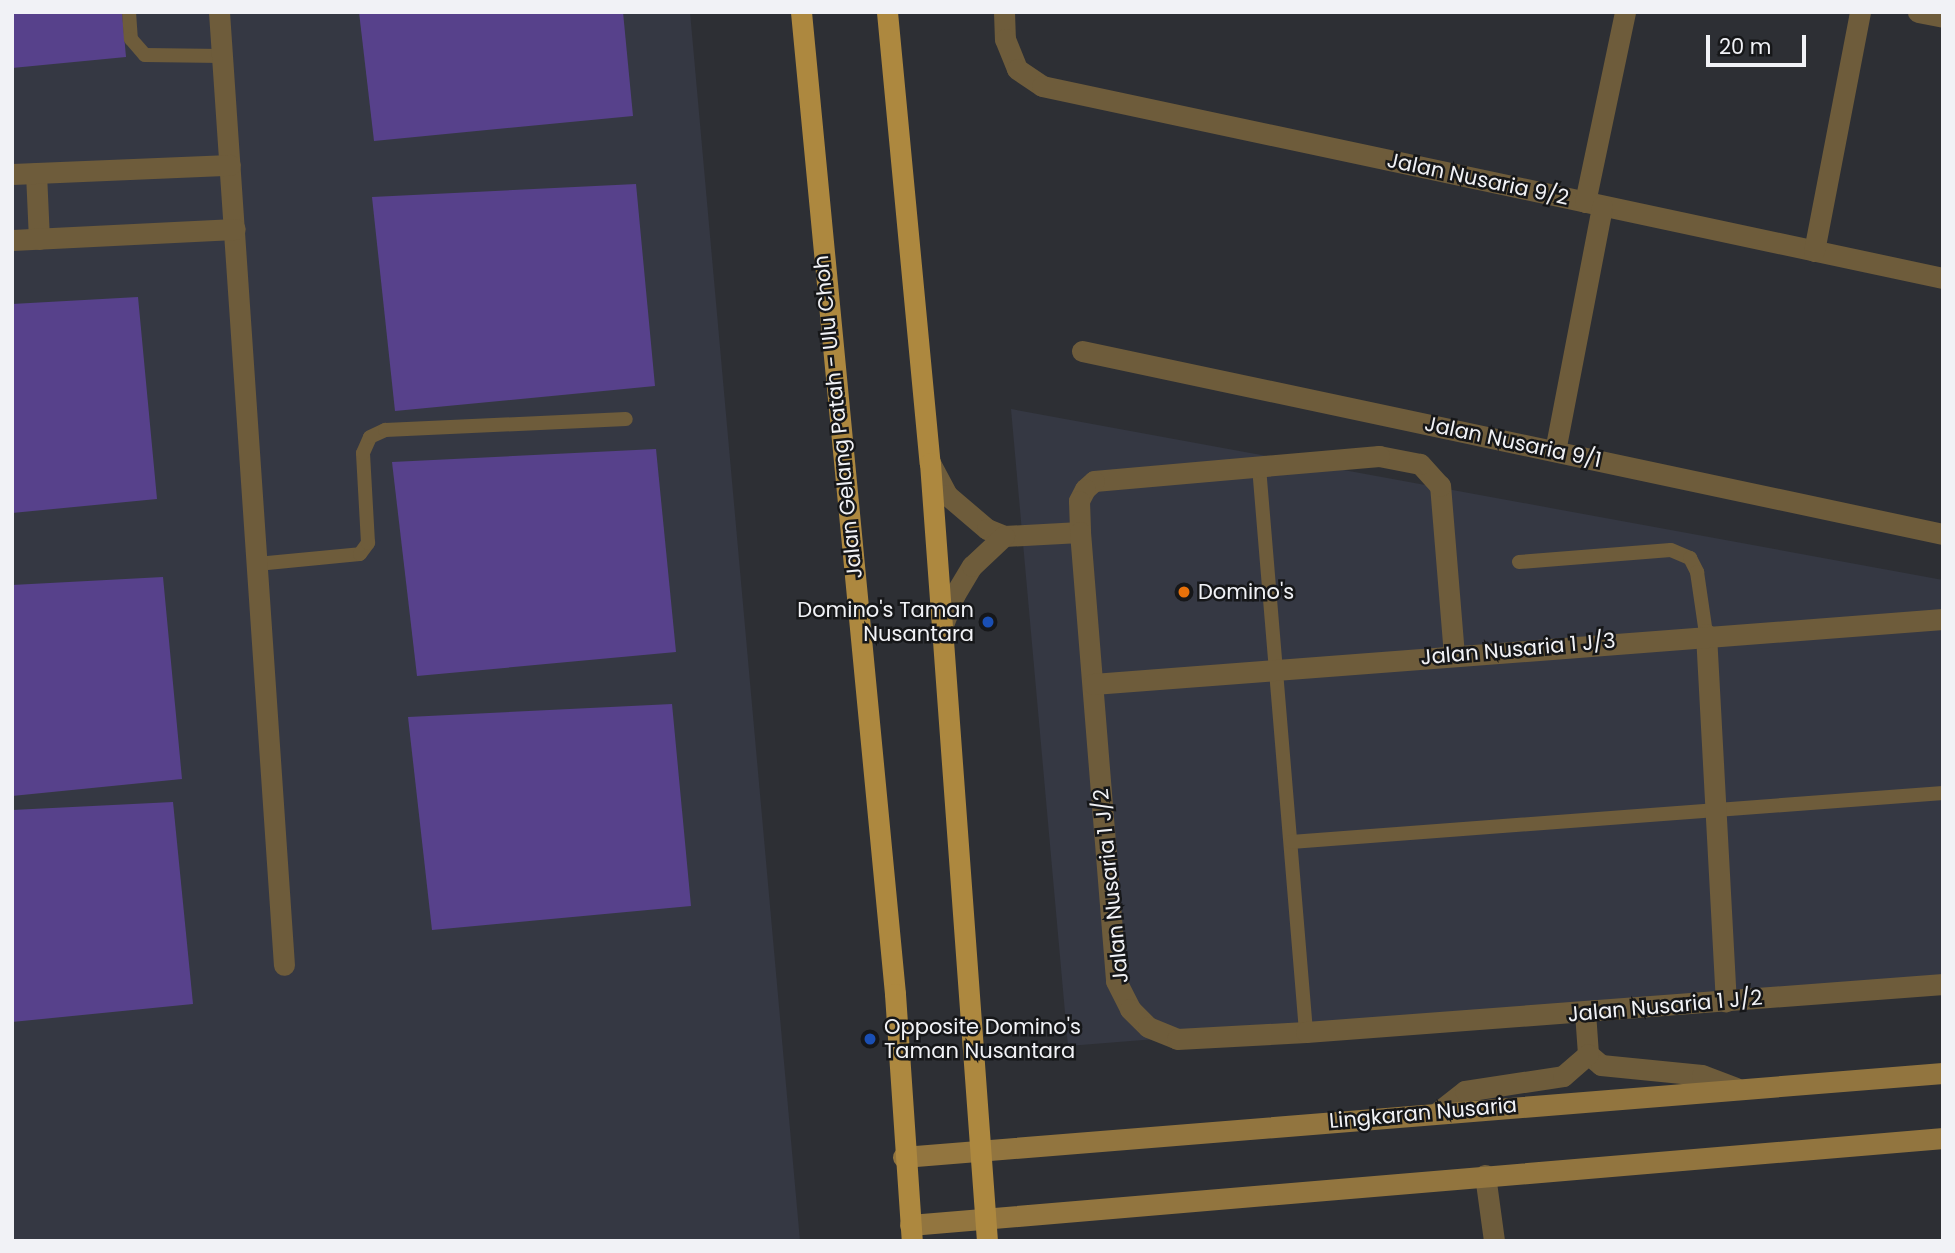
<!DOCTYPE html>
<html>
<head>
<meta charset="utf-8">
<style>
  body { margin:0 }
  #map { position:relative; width:1955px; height:1253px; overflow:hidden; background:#2d2f34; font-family:Poppins,sans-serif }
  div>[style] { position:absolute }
  .built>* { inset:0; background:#353843 }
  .building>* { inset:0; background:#57418b }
  .lane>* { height:14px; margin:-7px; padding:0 7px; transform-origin:7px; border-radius:7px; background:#6e5c3b }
  .street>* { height:21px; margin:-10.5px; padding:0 10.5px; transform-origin:10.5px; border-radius:10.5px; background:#6e5c3b }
  .secondary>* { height:21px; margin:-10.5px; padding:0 10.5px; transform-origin:10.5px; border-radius:10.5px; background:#92753f }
  .primary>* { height:21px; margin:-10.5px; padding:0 10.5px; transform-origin:10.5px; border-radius:10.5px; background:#ad883f }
  .dots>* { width:19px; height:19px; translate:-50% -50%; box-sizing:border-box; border:4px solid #161719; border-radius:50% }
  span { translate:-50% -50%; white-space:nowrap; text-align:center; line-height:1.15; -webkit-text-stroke:5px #161719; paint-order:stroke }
  .street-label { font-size:21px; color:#f1f2f6 }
  .poi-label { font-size:21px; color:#f1f2f6 }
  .left { translate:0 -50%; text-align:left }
  .right { translate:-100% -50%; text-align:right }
  .frame { position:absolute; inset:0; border:14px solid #f1f2f6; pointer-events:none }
  .scale { position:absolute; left:1706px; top:35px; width:100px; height:32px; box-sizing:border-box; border:4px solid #f1f2f6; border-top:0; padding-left:9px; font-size:21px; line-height:24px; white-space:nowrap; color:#f1f2f6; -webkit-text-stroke:5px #161719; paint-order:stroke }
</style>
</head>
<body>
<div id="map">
  <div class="built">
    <div style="clip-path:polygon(12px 12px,690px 12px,800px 1241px,12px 1241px)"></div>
    <div style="clip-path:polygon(1011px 409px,1943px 580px,1943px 976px,1068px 1046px)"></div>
  </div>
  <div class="building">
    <div style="clip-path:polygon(12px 12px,122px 12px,126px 57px,12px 68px)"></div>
    <div style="clip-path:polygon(359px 12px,623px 12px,633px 116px,374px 141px)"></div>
    <div style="clip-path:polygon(636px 184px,655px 386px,395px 411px,372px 197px)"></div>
    <div style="clip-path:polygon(138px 297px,157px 499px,12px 513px,12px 304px)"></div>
    <div style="clip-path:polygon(656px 449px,676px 652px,417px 676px,392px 462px)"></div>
    <div style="clip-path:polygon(163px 577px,182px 779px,12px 796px,12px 585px)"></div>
    <div style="clip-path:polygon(672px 704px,691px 906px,432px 930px,408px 717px)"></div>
    <div style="clip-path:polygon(173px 802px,193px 1004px,12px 1022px,12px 810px)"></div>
  </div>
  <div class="lane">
    <div style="left:129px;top:12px;width:27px;rotate:86deg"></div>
    <div style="left:131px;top:39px;width:21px;rotate:49deg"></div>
    <div style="left:145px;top:55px;width:77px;rotate:0.7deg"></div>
    <div style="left:1259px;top:467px;width:567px;rotate:85.24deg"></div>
    <div style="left:1519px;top:562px;width:152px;rotate:-4.5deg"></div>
    <div style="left:1671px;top:550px;width:21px;rotate:23deg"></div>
    <div style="left:1690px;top:558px;width:16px;rotate:63deg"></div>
    <div style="left:1697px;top:572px;width:63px;rotate:81.7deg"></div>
    <div style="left:257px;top:564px;width:103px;rotate:-5.5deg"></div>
    <div style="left:360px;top:554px;width:14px;rotate:-54deg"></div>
    <div style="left:368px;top:543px;width:90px;rotate:-93.2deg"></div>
    <div style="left:363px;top:453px;width:17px;rotate:-66deg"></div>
    <div style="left:370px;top:437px;width:17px;rotate:-25deg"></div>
    <div style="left:385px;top:430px;width:241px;rotate:-2.6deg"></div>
    <div style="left:1291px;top:842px;width:654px;rotate:-4.3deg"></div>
  </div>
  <div class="street">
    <div style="left:219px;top:12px;width:955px;rotate:86.1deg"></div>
    <div style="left:1004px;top:12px;width:27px;rotate:88deg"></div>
    <div style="left:1005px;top:39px;width:32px;rotate:68deg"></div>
    <div style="left:1017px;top:69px;width:30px;rotate:34deg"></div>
    <div style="left:1042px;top:86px;width:921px;rotate:12.03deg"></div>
    <div style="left:1918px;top:12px;width:25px;rotate:11deg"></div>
    <div style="left:36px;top:173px;width:66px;rotate:87.4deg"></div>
    <div style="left:12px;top:174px;width:218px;rotate:-2.4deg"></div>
    <div style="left:1585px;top:202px;width:194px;rotate:-78.1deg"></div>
    <div style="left:12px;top:240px;width:223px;rotate:-2.8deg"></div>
    <div style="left:1814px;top:251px;width:243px;rotate:-79.1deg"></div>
    <div style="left:1082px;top:351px;width:880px;rotate:12deg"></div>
    <div style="left:1555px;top:451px;width:249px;rotate:-79.1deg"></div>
    <div style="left:930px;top:463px;width:36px;rotate:62deg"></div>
    <div style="left:947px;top:495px;width:52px;rotate:40.4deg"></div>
    <div style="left:987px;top:529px;width:18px;rotate:22deg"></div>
    <div style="left:1004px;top:536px;width:76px;rotate:-3deg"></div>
    <div style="left:941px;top:630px;width:39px;rotate:-69deg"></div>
    <div style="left:955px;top:594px;width:33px;rotate:-59deg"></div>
    <div style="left:972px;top:566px;width:44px;rotate:-43.2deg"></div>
    <div style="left:1706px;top:634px;width:368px;rotate:86.9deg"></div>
    <div style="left:1454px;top:655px;width:170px;rotate:-94.7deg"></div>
    <div style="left:1440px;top:486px;width:30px;rotate:-132deg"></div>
    <div style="left:1420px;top:464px;width:42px;rotate:-169deg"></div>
    <div style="left:1379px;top:456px;width:286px;rotate:175deg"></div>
    <div style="left:1094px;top:481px;width:12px;rotate:138deg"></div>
    <div style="left:1085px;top:489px;width:13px;rotate:117deg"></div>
    <div style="left:1079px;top:501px;width:31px;rotate:88deg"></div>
    <div style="left:1080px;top:532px;width:450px;rotate:85.4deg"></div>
    <div style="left:1116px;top:981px;width:31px;rotate:63deg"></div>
    <div style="left:1130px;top:1009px;width:25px;rotate:45deg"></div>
    <div style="left:1148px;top:1027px;width:31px;rotate:22deg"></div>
    <div style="left:1177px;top:1039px;width:129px;rotate:-3.1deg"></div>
    <div style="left:1306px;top:1032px;width:639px;rotate:-4.31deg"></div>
    <div style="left:1093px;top:684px;width:852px;rotate:-4.37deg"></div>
    <div style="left:1585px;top:1012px;width:42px;rotate:85.9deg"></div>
    <div style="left:1588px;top:1054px;width:17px;rotate:40deg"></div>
    <div style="left:1601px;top:1065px;width:101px;rotate:5.7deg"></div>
    <div style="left:1702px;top:1075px;width:36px;rotate:21deg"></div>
    <div style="left:1438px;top:1112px;width:34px;rotate:-38deg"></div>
    <div style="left:1465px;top:1091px;width:99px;rotate:-8.7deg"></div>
    <div style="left:1563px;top:1076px;width:33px;rotate:-41deg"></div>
    <div style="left:1485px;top:1175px;width:67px;rotate:82.2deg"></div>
  </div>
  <div class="secondary">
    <div style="left:903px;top:1157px;width:1043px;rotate:-4.62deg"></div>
    <div style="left:910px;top:1225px;width:1037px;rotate:-4.81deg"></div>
  </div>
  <div class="primary">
    <div style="left:801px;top:12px;width:986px;rotate:84.53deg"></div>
    <div style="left:895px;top:994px;width:248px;rotate:86.1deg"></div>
    <div style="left:887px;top:12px;width:453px;rotate:84.6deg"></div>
    <div style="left:930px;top:463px;width:780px;rotate:85.81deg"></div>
  </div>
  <div class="dots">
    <div style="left:1184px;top:592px;background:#e8710a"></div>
    <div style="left:988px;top:622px;background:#1a4fb4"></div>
    <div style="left:870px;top:1039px;background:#1a4fb4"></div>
  </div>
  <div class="street-label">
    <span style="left:1478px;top:179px;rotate:12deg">Jalan Nusaria 9/2</span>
    <span style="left:838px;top:417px;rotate:-96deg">Jalan Gelang Patah - Ulu Choh</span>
    <span style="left:1513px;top:442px;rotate:12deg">Jalan Nusaria 9/1</span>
    <span style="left:1518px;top:649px;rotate:-5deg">Jalan Nusaria 1 J/3</span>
    <span style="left:1111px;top:886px;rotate:-96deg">Jalan Nusaria 1 J/2</span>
    <span style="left:1665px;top:1006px;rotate:-5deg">Jalan Nusaria 1 J/2</span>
    <span style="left:1423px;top:1113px;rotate:-5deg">Lingkaran Nusaria</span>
  </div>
  <div class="poi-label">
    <span class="left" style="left:1198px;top:592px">Domino's</span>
    <span class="right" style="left:974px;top:622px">Domino's Taman<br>Nusantara</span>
    <span class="left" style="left:884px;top:1039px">Opposite Domino's<br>Taman Nusantara</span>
  </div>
  <div class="frame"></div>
  <div class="scale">20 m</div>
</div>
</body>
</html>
